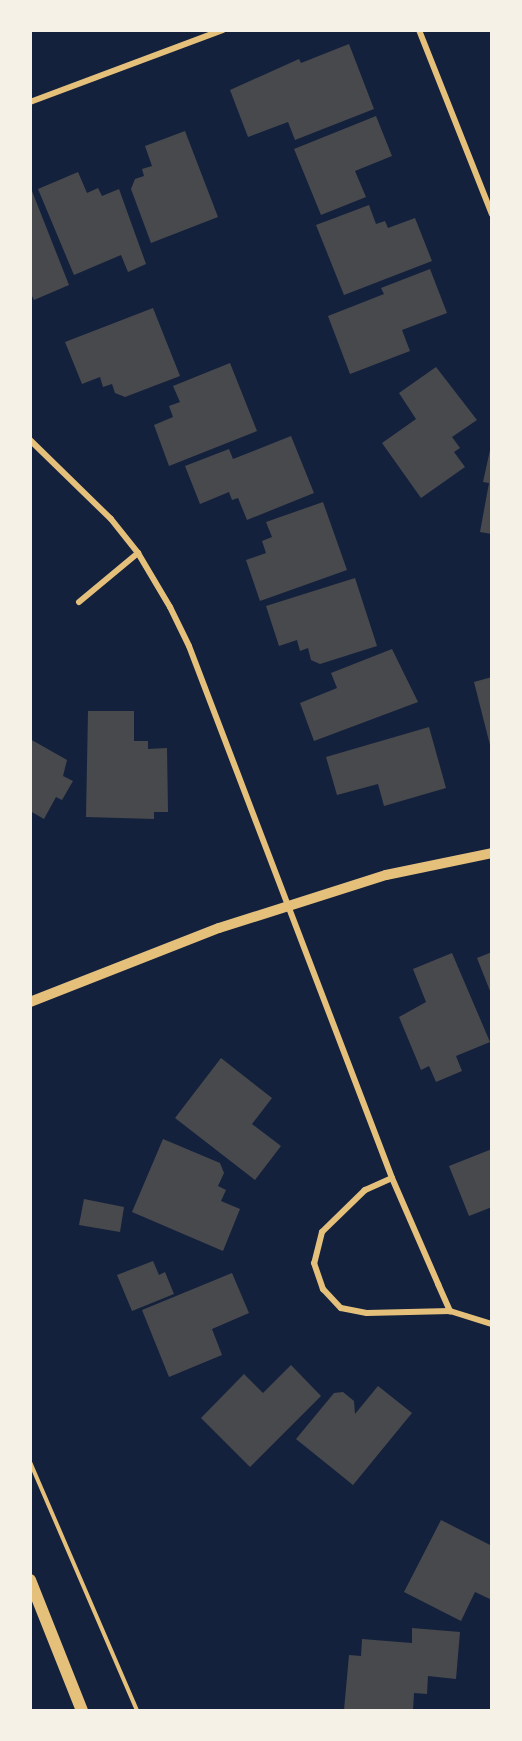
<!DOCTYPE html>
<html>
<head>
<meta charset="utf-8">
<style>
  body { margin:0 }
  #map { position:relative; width:522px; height:1741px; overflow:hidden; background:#14213d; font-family:Mulish,sans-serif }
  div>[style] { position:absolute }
  .building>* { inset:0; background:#48494c }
  .path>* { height:4px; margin:-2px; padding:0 2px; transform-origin:2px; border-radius:2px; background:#e5c07b }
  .minor>* { height:6px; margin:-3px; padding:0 3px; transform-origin:3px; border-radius:3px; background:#e5c07b }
  .tertiary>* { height:10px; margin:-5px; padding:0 5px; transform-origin:5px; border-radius:5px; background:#e5c07b }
  .secondary>* { height:12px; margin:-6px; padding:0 6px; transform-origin:6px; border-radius:6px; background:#e5c07b }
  span { translate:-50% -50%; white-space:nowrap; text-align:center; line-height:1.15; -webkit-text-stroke:5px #f6f1e7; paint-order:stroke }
  .frame { position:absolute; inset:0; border:32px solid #f6f1e7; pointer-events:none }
</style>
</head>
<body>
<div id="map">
  <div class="building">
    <div style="clip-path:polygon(349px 44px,374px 109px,295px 140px,288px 122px,248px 137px,230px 90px,299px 59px,301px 63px)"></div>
    <div style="clip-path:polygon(376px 116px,392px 156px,355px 171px,366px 197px,321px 215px,294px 149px)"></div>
    <div style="clip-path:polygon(185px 131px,218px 217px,151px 243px,131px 189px,135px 179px,144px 176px,142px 169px,152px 166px,145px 146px)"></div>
    <div style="clip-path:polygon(78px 172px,87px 193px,98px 188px,102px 196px,119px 189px,146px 264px,128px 272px,121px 255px,74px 275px,38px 189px)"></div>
    <div style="clip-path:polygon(30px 186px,69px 285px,34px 300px,30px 292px)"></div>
    <div style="clip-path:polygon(369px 205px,376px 224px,385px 221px,388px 228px,415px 218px,432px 261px,344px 295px,316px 225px)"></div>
    <div style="clip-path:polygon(430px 269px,447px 313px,402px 330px,410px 351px,350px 374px,328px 316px,384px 294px,381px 288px)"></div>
    <div style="clip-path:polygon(153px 308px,180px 376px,125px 397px,115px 393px,112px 384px,103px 387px,100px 377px,82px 384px,65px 342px)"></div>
    <div style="clip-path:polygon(230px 363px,257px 431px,169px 466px,154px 425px,173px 417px,169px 406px,180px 402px,173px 386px)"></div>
    <div style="clip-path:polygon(436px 367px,477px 420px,452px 437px,460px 448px,454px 452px,465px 467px,421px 498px,382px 443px,416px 419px,399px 393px)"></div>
    <div style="clip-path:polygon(291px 436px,314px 493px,247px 520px,238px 498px,232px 500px,229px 492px,200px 504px,185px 466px,229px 449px,233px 459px)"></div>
    <div style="clip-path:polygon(492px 441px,492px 534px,480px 532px,489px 483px,483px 482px)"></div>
    <div style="clip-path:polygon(323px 502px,347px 570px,260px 601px,246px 560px,266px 553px,262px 541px,272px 537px,266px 522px)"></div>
    <div style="clip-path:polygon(355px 578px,377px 646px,320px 664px,311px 660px,308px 648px,300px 651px,297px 640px,279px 646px,266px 606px)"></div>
    <div style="clip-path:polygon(392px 649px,418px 702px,314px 741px,300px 703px,337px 688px,331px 673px)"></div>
    <div style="clip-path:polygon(492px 677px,492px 749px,491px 749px,474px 682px)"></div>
    <div style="clip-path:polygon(88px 711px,134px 711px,134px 741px,148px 741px,148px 749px,167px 748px,168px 812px,154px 812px,154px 819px,86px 817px)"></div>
    <div style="clip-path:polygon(429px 727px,446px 788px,384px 806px,378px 784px,337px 795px,326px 757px)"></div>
    <div style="clip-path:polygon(30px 739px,67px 760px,63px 776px,73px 781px,62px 800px,56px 797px,44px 819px,30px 811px)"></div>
    <div style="clip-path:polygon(492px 952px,492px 996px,477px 958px)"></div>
    <div style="clip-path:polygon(452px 953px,490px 1042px,456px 1056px,462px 1071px,436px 1082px,429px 1066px,421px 1070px,399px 1017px,426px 1002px,413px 969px)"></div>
    <div style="clip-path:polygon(221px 1058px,272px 1098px,252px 1124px,281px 1146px,255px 1180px,175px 1118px)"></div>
    <div style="clip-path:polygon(163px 1139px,220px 1163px,224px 1173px,218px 1186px,226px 1190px,221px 1201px,240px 1209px,223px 1251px,132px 1212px)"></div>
    <div style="clip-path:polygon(492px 1149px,492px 1207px,469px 1216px,449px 1166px)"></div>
    <div style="clip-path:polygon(84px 1199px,124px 1207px,120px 1232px,79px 1225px)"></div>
    <div style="clip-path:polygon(153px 1261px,159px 1275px,165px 1272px,174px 1294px,132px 1311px,117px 1275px)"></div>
    <div style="clip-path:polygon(232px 1273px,249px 1313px,212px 1329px,222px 1355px,169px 1377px,142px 1310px)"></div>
    <div style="clip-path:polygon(291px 1365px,321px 1396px,250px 1467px,201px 1418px,244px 1374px,263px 1393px)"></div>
    <div style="clip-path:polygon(378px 1386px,412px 1413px,353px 1485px,296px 1439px,334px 1393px,343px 1392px,354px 1401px,355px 1414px)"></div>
    <div style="clip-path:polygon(441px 1520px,492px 1546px,492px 1600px,475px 1592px,461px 1621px,404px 1592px)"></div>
    <div style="clip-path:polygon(412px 1628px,460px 1632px,456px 1679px,428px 1676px,427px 1694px,414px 1693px,413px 1711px,344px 1710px,349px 1655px,361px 1656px,362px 1639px,412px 1643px)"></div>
  </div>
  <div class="path">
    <div style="left:30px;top:1462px;width:271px;rotate:66.7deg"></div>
  </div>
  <div class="minor">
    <div style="left:419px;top:30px;width:198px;rotate:68.4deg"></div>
    <div style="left:30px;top:102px;width:206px;rotate:-20.5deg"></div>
    <div style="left:30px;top:440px;width:113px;rotate:44.3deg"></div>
    <div style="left:111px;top:519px;width:43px;rotate:51.5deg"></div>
    <div style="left:138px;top:553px;width:63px;rotate:59.3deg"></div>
    <div style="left:170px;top:607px;width:43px;rotate:64deg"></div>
    <div style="left:189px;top:646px;width:569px;rotate:69.11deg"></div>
    <div style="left:392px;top:1178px;width:116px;rotate:66.5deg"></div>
    <div style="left:438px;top:1284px;width:30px;rotate:66deg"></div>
    <div style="left:450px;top:1311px;width:44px;rotate:17.2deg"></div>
    <div style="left:79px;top:602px;width:77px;rotate:-39.7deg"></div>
    <div style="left:392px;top:1178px;width:30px;rotate:156deg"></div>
    <div style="left:365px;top:1190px;width:60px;rotate:135.7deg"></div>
    <div style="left:322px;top:1232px;width:32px;rotate:104deg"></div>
    <div style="left:314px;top:1263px;width:28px;rotate:71deg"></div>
    <div style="left:323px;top:1289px;width:26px;rotate:47deg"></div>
    <div style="left:341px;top:1308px;width:26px;rotate:11deg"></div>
    <div style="left:367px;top:1313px;width:83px;rotate:-1.4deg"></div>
  </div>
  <div class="tertiary">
    <div style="left:30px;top:1002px;width:203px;rotate:-21.4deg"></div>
    <div style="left:219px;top:928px;width:175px;rotate:-17.6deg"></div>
    <div style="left:386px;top:875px;width:108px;rotate:-11.7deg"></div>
  </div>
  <div class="secondary">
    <div style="left:30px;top:1580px;width:141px;rotate:68.3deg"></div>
  </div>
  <div class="frame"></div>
</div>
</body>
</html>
